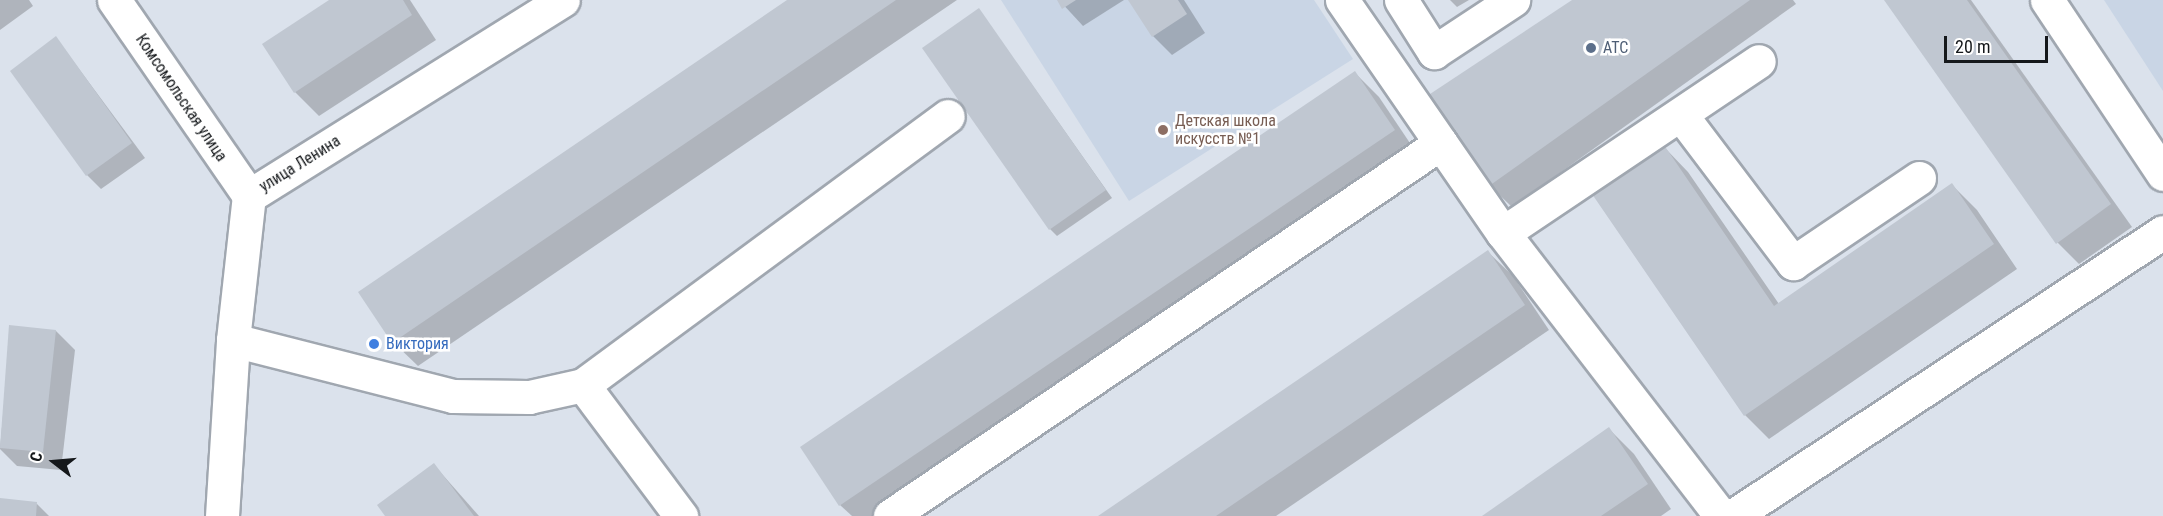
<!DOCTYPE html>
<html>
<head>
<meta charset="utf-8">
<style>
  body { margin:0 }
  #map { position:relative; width:2163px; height:516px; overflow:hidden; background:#dbe2ec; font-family:"Roboto Condensed",sans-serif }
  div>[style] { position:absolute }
  .built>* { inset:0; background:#c9d5e5 }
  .shadow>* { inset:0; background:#0003 }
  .building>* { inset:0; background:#c0c7d1 }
  .roads { filter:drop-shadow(2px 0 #a0a7b0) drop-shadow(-2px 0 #a0a7b0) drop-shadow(0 2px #a0a7b0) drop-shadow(0 -2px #a0a7b0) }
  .minor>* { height:33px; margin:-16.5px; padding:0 16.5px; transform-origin:16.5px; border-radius:16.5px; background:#fff }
  .major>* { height:33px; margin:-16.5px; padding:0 16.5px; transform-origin:16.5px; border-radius:16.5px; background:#fff }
  .dots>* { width:16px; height:16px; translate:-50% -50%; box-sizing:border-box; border:3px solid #fff; border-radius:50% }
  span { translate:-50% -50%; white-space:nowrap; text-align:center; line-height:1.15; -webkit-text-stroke:5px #fff; paint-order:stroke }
  .service-label { font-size:16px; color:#4e5e75 }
  .left { translate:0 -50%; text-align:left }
  .street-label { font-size:16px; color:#15181b }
  .education-label { font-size:16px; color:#785e54 }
  .shop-label { font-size:16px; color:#366cbe }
  .north { position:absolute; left:24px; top:432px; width:60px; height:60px; -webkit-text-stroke:4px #fff; paint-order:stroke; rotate:286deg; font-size:16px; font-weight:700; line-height:24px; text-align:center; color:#15181b }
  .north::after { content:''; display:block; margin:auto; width:21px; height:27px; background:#15181b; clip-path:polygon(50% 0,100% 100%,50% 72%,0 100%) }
  .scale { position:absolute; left:1944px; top:36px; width:104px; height:27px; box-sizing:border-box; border:3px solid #15181b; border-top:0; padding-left:8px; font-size:18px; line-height:21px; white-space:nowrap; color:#15181b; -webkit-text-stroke:4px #fff; paint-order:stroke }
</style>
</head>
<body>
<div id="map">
  <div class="built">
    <div style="clip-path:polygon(1001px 0,1314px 0,1353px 59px,1129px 201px)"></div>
    <div style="clip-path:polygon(2104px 0,2163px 0,2163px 91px)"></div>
  </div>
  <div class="shadow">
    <div style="clip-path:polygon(0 0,29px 0,33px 6px,0 30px)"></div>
    <div style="clip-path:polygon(332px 0,410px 0,436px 40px,319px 116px,295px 92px)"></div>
    <div style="clip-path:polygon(789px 0,957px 0,418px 366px,393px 342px)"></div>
    <div style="clip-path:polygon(1059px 0,1124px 0,1083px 26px)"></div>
    <div style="clip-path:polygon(1130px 0,1184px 0,1205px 33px,1172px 55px,1153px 36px)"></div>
    <div style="clip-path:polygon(1450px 0,1469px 0,1457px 7px)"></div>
    <div style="clip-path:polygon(1574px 0,1793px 0,1796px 4px,1512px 207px,1490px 186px,1429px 97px)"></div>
    <div style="clip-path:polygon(1885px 0,1971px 0,2132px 227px,2079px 264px,2058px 243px)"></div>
    <div style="clip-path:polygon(979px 10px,1112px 198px,1057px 236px,1050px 229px)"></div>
    <div style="clip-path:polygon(56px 38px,145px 158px,101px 189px,87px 175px)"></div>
    <div style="clip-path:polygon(1355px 73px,1379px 97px,1418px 155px,884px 516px,852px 516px,840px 505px)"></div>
    <div style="clip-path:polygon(1664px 147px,1688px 172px,1779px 304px,1952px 185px,1977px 210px,2017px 269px,1769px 439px,1745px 415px)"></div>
    <div style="clip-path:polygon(1488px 252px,1513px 276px,1549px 330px,1276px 516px,1100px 516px)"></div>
    <div style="clip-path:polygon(11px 326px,56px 331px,75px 350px,61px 470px,17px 466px,0 449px)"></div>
    <div style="clip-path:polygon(1609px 429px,1634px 454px,1671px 509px,1661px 516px,1484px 516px)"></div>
    <div style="clip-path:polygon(434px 465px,479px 516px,387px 516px)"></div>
    <div style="clip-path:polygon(0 500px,37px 504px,49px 516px,0 516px)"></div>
  </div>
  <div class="building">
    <div style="clip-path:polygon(329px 0,403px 0,412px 15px,294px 93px,262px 44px)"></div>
    <div style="clip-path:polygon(787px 0,896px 0,392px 343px,358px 292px)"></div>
    <div style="clip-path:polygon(1057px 0,1076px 0,1062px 9px)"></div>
    <div style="clip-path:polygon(1128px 0,1178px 0,1187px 14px,1152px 37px)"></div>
    <div style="clip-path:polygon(1572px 0,1750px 0,1489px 186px,1427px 96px)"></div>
    <div style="clip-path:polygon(1884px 0,1967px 0,2111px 204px,2056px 244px)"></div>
    <div style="clip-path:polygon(979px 8px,1106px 190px,1049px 230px,922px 48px)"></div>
    <div style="clip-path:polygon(56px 36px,132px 143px,86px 176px,10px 71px)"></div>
    <div style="clip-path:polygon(1355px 71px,1395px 130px,839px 506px,800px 447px)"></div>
    <div style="clip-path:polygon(1664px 145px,1774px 306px,1952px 183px,1994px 244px,1744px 416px,1592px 194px)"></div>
    <div style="clip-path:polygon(1488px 250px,1525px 305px,1216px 516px,1098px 516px)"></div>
    <div style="clip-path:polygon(9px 325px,56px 330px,43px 452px,0 448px)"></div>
    <div style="clip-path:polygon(1609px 427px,1648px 484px,1601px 516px,1482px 516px)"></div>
    <div style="clip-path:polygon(434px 463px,474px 516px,385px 516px,377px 505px)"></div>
    <div style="clip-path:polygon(0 498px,37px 502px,36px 516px,0 516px)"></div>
  </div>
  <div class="roads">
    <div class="minor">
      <div style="left:114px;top:0;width:238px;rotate:55.4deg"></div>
      <div style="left:1342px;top:0;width:283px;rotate:55.4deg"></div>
      <div style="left:1503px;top:233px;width:357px;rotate:52.4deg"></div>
      <div style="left:1401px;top:0;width:62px;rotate:57.6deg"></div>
      <div style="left:1434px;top:52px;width:95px;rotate:-33.4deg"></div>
      <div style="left:2047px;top:0;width:209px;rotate:56.3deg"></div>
      <div style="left:1681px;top:115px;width:186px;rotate:52.9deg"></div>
      <div style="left:1793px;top:263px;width:152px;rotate:-34deg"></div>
      <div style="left:1503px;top:233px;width:308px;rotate:-33.9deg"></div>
      <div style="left:233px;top:340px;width:227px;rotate:14.3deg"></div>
      <div style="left:453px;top:396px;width:76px;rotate:0.8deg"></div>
      <div style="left:529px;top:397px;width:55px;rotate:-12.5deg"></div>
      <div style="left:583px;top:385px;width:164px;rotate:53.2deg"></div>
      <div style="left:583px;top:385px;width:453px;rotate:-36.4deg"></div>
      <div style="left:890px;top:516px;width:665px;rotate:-34.1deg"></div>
      <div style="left:1733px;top:516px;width:515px;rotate:-33.44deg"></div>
    </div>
    <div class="major">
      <div style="left:222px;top:516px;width:176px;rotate:-86.4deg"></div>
      <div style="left:233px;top:340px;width:145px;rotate:-83.7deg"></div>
      <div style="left:249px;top:196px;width:370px;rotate:-32deg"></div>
    </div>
  </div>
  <div class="dots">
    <div style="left:1591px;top:48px;background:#5c6f8a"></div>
    <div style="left:1163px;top:130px;background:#8d6e63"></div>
    <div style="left:374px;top:344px;background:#3f7fe0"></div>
  </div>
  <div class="service-label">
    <span class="left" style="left:1603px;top:48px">АТС</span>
  </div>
  <div class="street-label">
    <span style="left:181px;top:98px;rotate:56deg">Комсомольская улица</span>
    <span style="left:300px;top:164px;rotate:-32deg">улица Ленина</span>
  </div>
  <div class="education-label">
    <span class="left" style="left:1175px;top:130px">Детская школа<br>искусств №1</span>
  </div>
  <div class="shop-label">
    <span class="left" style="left:386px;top:344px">Виктория</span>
  </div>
  <div class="north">С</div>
  <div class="scale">20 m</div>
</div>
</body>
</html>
